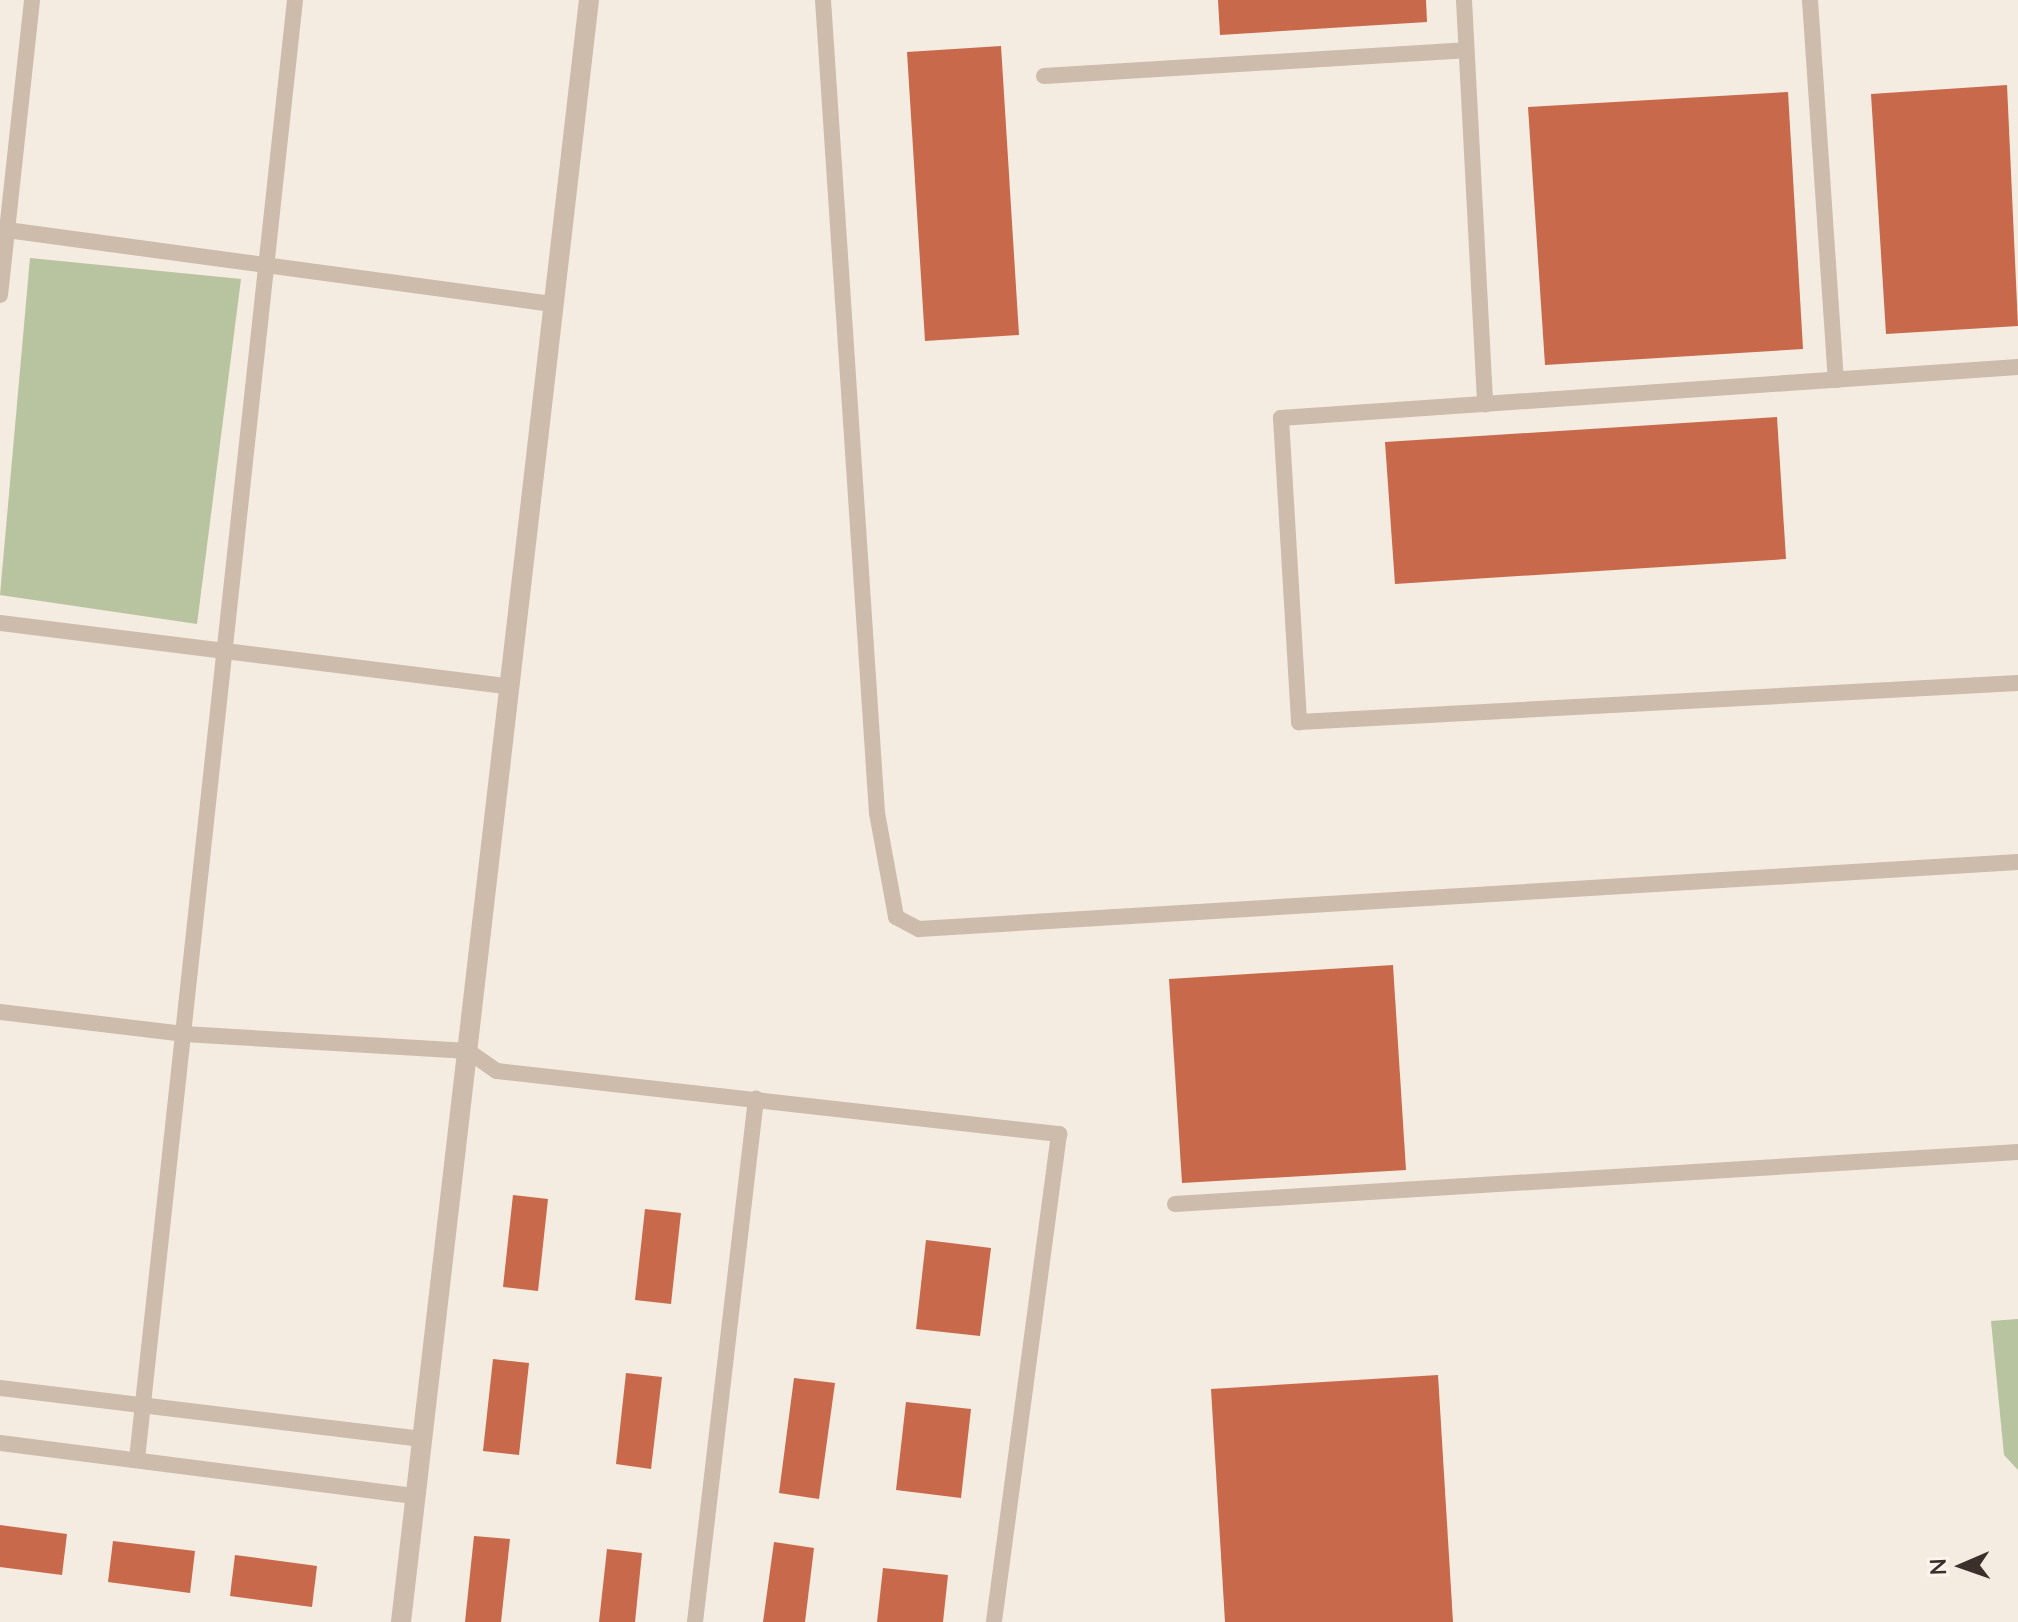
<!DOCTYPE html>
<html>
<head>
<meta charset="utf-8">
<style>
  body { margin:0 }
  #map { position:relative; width:2018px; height:1622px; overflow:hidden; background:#f4ebe1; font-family:Lato,sans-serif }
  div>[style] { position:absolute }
  .green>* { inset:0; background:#b8c4a0 }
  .building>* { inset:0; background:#c8694b }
  .lane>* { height:16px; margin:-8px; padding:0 8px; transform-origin:8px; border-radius:8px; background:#cdbbac }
  .street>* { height:20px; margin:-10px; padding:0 10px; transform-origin:10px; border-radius:10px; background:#cdbbac }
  span { translate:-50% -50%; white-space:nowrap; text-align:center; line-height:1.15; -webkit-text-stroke:6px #fbf5ee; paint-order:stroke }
  .north { position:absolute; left:1922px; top:1526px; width:80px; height:80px; -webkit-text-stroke:6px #fbf5ee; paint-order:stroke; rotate:268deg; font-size:22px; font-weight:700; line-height:32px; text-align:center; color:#3b302b }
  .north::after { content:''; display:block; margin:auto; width:28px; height:36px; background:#3b302b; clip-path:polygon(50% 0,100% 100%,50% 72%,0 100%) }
</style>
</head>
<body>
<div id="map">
  <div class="green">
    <div style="clip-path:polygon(30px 258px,241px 279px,197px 624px,0 595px)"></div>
    <div style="clip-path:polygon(2018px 1319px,2018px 1470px,2004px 1455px,1991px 1321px)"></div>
  </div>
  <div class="building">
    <div style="clip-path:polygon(1218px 0,1426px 0,1427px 22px,1220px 35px)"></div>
    <div style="clip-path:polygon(1001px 46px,1019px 335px,925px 341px,907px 52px)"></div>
    <div style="clip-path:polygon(2007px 85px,2018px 326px,1886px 334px,1871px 94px)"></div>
    <div style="clip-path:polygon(1788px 92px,1803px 349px,1545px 365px,1528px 107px)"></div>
    <div style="clip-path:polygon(1777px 417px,1786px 559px,1395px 584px,1385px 442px)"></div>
    <div style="clip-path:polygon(1393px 965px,1406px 1170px,1182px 1183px,1169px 979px)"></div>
    <div style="clip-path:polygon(513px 1195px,548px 1199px,538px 1291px,503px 1287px)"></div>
    <div style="clip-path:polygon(645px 1209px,681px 1213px,671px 1304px,635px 1300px)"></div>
    <div style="clip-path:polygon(926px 1240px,991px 1248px,980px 1336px,916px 1329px)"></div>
    <div style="clip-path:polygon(493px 1359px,529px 1363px,519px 1455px,483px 1451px)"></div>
    <div style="clip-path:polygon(626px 1373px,662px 1377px,651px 1469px,616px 1464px)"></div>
    <div style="clip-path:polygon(1438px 1375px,1453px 1622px,1225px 1622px,1211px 1389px)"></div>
    <div style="clip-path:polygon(794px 1378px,835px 1383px,819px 1499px,779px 1493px)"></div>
    <div style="clip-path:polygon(906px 1402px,971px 1409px,961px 1498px,896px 1490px)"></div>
    <div style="clip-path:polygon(0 1525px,67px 1534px,62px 1575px,0 1567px)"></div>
    <div style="clip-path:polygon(474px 1536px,510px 1539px,501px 1622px,465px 1622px)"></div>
    <div style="clip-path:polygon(113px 1541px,195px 1551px,190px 1593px,108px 1582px)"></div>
    <div style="clip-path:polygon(774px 1542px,814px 1548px,805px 1622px,763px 1622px)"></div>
    <div style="clip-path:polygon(607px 1549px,642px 1553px,635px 1622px,599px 1622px)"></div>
    <div style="clip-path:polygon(235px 1555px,317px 1566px,312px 1607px,230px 1596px)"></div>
    <div style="clip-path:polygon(883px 1568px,948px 1575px,943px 1622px,877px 1622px)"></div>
  </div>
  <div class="lane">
    <div style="left:823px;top:0;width:815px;rotate:86.2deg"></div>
    <div style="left:877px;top:813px;width:106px;rotate:79.6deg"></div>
    <div style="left:896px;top:917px;width:26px;rotate:28deg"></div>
    <div style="left:919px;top:929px;width:1101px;rotate:-3.49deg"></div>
    <div style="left:1464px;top:0;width:405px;rotate:87deg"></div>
    <div style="left:1810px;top:0;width:381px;rotate:86.1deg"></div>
    <div style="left:1044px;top:76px;width:422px;rotate:-3.5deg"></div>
    <div style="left:7px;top:230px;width:550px;rotate:7.73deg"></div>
    <div style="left:0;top:295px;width:297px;rotate:-83.8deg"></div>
    <div style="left:2018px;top:367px;width:739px;rotate:176.04deg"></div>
    <div style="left:1281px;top:418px;width:305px;rotate:86.6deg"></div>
    <div style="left:1299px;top:722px;width:720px;rotate:-3.1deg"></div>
    <div style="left:0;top:623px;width:509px;rotate:7.11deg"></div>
    <div style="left:0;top:1012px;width:185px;rotate:6.8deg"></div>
    <div style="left:184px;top:1034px;width:285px;rotate:3.4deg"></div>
    <div style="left:468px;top:1051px;width:35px;rotate:35deg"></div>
    <div style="left:497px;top:1071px;width:566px;rotate:6.4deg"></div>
    <div style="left:1059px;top:1134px;width:492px;rotate:97.6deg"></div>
    <div style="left:1175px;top:1204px;width:845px;rotate:-3.53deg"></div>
    <div style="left:0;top:1388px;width:425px;rotate:6.9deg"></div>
    <div style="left:0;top:1443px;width:419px;rotate:7.3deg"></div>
    <div style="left:137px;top:1459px;width:1468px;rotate:-83.82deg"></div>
    <div style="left:695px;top:1622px;width:527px;rotate:-83.35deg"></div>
  </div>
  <div class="street">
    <div style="left:401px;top:1622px;width:1633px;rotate:-83.39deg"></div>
  </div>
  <div class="north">N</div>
</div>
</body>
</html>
